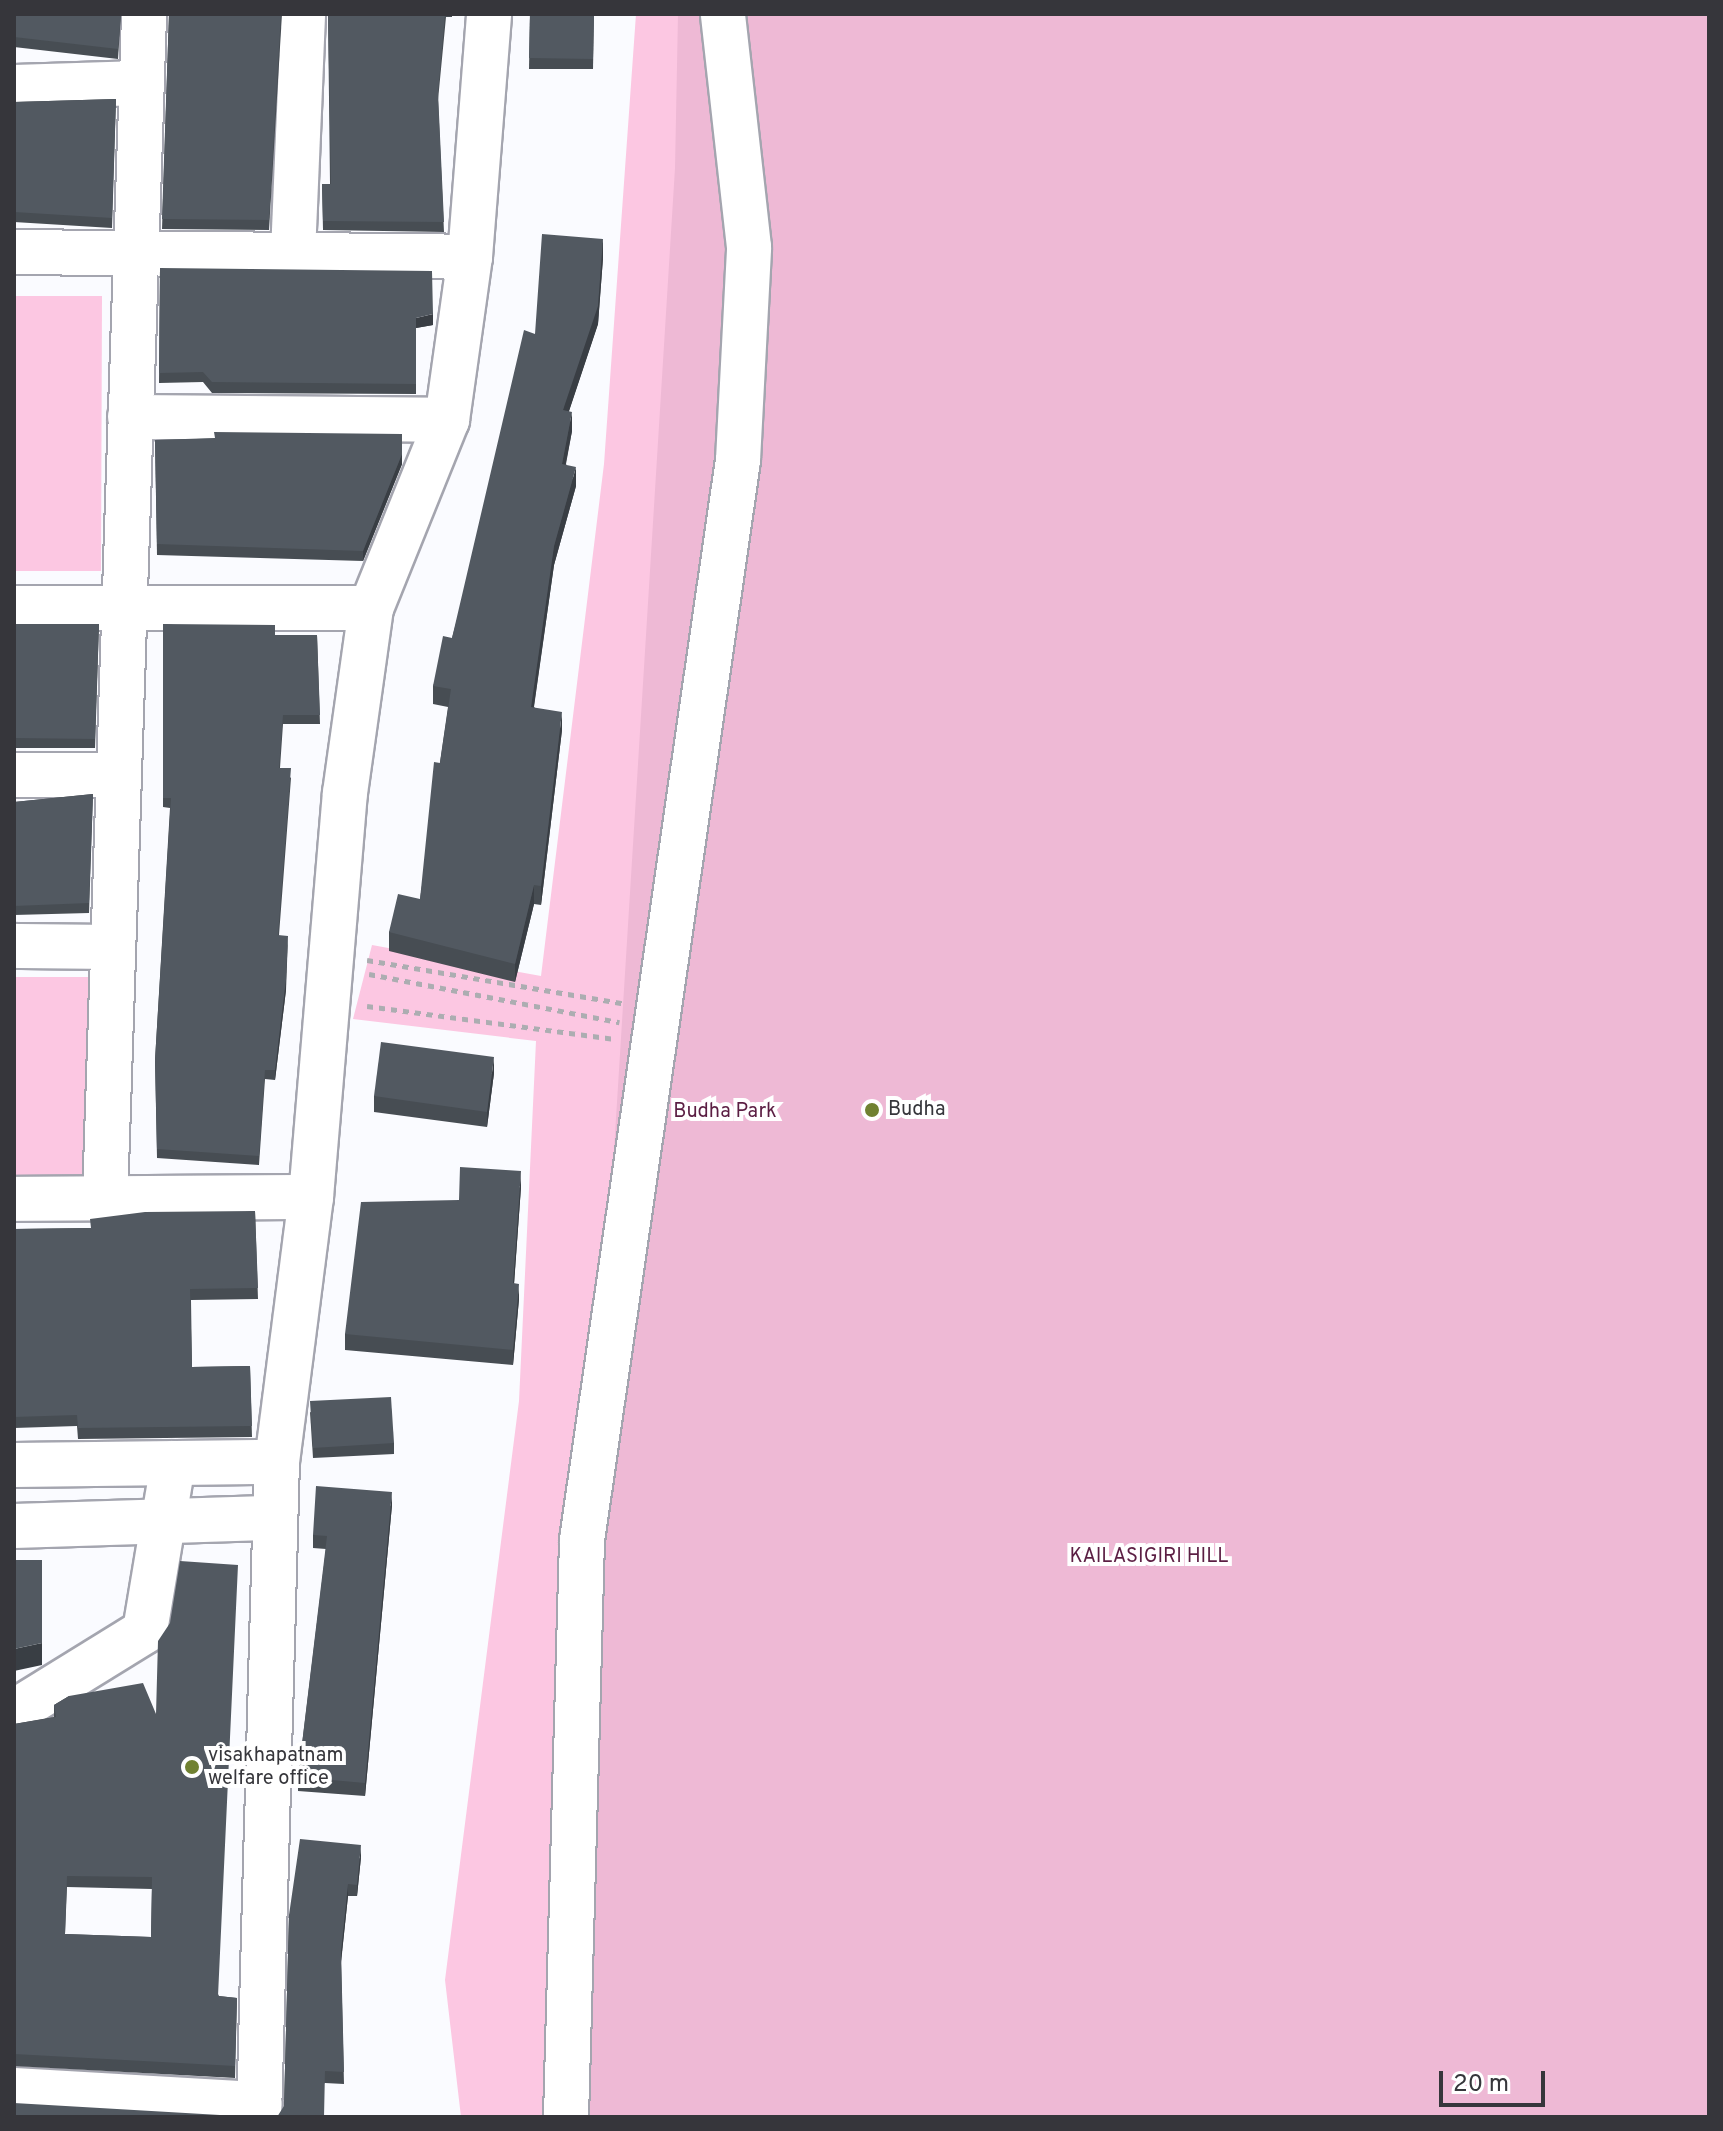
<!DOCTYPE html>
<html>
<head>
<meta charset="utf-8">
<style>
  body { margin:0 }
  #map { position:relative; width:1723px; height:2131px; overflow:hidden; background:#fafbff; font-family:Overpass,sans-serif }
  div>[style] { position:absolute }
  .green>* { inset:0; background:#fcc7e2 }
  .forest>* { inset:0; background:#eeb9d5 }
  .path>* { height:5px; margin-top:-2.5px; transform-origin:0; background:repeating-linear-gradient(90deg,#acadb1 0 6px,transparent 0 12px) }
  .roads { filter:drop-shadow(2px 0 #a4a5af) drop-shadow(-2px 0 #a4a5af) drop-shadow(0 2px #a4a5af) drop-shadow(0 -2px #a4a5af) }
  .minor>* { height:44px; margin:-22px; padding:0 22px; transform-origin:22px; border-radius:22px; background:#fff }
  .wall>* { inset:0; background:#474d53 }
  .shaded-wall>* { inset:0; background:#393e44 }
  .building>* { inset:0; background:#525961 }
  .dots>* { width:22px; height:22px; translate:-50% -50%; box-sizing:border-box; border:4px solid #fff; border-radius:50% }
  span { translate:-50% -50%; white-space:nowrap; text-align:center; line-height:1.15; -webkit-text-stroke:8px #fff; paint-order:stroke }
  .poi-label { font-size:20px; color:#36363b }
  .left { translate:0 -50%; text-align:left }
  .park-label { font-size:20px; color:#5b1e43 }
  .frame { position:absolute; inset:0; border:16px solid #36363b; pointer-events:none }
  .scale { position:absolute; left:1439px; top:2071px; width:106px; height:36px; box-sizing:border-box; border:4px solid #36363b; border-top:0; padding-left:10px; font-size:24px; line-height:28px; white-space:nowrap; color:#36363b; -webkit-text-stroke:6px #fff; paint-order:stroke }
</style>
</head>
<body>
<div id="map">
  <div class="green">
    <div style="clip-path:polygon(636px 14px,765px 14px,624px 2117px,461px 2117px,445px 1980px,519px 1401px,536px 1041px,353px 1019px,372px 945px,541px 976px,604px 464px)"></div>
    <div style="clip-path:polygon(14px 296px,102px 296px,101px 571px,14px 571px)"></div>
    <div style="clip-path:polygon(14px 977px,99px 977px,100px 1183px,14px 1183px)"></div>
  </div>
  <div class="forest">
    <div style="clip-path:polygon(678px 14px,1709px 14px,1709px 2117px,554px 2117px,675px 168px)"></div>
  </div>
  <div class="path">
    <div style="left:367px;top:960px;width:259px;rotate:9.6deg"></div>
    <div style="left:369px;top:974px;width:255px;rotate:10.9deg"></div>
    <div style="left:367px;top:1006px;width:250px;rotate:7.6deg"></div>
  </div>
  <div class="roads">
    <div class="minor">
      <div style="left:14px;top:87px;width:128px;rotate:-1.8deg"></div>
      <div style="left:14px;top:252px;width:456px;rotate:0.6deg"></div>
      <div style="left:293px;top:254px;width:240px;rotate:-87.6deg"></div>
      <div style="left:130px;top:417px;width:317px;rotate:0.5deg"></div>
      <div style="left:14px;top:608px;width:357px"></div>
      <div style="left:14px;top:775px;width:105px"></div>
      <div style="left:14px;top:946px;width:99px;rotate:0.6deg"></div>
      <div style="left:105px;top:1198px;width:1185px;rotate:-88.11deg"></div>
      <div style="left:14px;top:1199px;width:297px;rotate:-0.4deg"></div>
      <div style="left:14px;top:1465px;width:263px;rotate:-0.7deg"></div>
      <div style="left:14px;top:1526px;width:260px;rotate:-1.8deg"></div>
      <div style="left:14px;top:1712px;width:154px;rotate:-31.7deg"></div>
      <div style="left:145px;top:1631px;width:170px;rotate:-80.5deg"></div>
      <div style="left:14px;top:2090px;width:246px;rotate:3.3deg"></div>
      <div style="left:259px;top:2117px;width:655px;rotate:-88.43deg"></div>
      <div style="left:277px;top:1462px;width:267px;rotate:-82.7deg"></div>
      <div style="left:311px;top:1197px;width:405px;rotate:-85.2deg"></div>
      <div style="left:345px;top:793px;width:187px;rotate:-82deg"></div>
      <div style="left:371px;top:608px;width:203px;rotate:-68deg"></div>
      <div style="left:447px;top:420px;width:165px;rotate:-82deg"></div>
      <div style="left:470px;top:257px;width:244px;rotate:-85.5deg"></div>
      <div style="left:566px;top:2117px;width:577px;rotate:-88.41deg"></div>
      <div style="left:582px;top:1540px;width:1091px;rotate:-81.78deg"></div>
      <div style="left:738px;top:460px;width:213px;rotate:-87deg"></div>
      <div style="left:749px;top:247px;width:234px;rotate:-96.4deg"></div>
    </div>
  </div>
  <div class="wall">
    <div style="clip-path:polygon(14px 14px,121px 14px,118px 59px,14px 47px)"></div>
    <div style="clip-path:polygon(169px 14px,282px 14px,269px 230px,162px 229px)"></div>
    <div style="clip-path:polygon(328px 14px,452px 14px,452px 17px,446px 17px,438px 100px,444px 232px,323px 230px,322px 184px,330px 184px)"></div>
    <div style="clip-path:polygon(530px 14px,594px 14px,593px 69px,529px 69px)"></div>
    <div style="clip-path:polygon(116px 99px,112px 228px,14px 222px,14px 102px)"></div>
    <div style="clip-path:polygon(603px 258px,598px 324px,569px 411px,572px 431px,566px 464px,576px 486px,554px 565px,534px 707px,562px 730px,541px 905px,534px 904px,515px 982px,389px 951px,389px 932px,420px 899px,448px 707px,433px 704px,433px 686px,452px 638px,535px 334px)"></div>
    <div style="clip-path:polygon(160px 268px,433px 325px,416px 328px,416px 394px,212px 393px,203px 382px,159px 383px)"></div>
    <div style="clip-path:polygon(402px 434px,402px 464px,363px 561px,157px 555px,155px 440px)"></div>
    <div style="clip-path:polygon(14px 624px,99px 624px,95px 748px,14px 748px)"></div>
    <div style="clip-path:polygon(163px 624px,275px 635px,317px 635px,320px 724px,283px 724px,280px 768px,291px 778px,279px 935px,286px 990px,275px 1080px,265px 1079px,259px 1165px,157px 1158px,155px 1060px,170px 808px,163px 807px)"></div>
    <div style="clip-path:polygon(93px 794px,89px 913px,14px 915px,14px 802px)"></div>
    <div style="clip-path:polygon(494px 1073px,487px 1127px,374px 1112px,374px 1096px)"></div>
    <div style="clip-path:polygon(521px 1187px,514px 1283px,519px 1299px,513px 1365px,345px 1350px,345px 1334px,459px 1200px)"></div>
    <div style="clip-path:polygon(255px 1211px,258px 1299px,191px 1300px,192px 1367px,250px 1366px,252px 1437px,78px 1439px,77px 1426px,14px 1428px,14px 1229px,91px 1228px)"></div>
    <div style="clip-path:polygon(310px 1412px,394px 1443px,394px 1454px,313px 1458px)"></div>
    <div style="clip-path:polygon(392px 1505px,365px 1796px,298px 1791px,298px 1777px,326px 1549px,313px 1548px,313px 1535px)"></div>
    <div style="clip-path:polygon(evenodd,69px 1696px,219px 1996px,237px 1998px,235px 2078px,14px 2066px,14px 1724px,54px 1717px,54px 1705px,69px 1696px,67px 1887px,152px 1889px,151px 1937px,65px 1934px,67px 1887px)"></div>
    <div style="clip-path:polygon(361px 1857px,357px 1896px,348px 1896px,341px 1961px,344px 2084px,325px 2083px,284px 2106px,289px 1915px)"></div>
  </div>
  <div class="shaded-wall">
    <div style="clip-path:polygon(603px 239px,603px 258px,598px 324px,563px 429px,563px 410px)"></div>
    <div style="clip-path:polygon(433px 314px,433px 325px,416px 328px,416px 318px)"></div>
    <div style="clip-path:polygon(572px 412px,572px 431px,562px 482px,562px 464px)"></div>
    <div style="clip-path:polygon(402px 454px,402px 464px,363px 561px,363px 551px)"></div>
    <div style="clip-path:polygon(576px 467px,576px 486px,554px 565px,531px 726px,531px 707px,554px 546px)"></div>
    <div style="clip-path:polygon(562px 712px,562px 730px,541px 905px,541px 886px)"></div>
    <div style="clip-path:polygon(534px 885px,534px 904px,515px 982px,515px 964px)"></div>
    <div style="clip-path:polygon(288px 936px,286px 990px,275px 1080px,275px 1070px)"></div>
    <div style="clip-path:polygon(494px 1057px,494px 1073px,487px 1127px,487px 1112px)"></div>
    <div style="clip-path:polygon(521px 1171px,521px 1187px,513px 1299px,513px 1283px)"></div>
    <div style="clip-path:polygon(519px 1284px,519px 1299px,513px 1365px,513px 1350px)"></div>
    <div style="clip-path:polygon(392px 1492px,392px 1505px,365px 1796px,365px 1783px)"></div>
    <div style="clip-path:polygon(42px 1643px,42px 1665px,14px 1671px,14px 1649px)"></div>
    <div style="clip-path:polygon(361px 1845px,361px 1857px,357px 1896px,357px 1885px)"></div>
    <div style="clip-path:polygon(348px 1884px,348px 1896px,341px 1963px,341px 1951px)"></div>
  </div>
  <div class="building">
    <div style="clip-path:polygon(14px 14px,121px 14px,118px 49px,14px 37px)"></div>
    <div style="clip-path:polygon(169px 14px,281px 14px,269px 220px,162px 219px)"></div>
    <div style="clip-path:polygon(328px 14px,445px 14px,438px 93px,444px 222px,323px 221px,322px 184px,331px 184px)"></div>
    <div style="clip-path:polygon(530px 14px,594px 14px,593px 59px,529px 58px)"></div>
    <div style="clip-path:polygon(116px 99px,112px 218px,14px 212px,14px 102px)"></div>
    <div style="clip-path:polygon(542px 234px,603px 239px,598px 306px,563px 410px,572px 412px,562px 464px,576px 467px,554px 546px,531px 707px,562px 712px,541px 886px,534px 885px,515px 964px,389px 932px,398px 894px,420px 899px,434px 762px,440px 763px,451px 689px,433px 686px,443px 636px,452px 638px,524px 330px,535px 334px)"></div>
    <div style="clip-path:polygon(160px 268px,432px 271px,433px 314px,416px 318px,416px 384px,212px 382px,203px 372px,159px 373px)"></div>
    <div style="clip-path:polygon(214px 432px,402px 434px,402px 454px,363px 551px,157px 544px,155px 440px,215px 438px)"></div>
    <div style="clip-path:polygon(14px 624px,99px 624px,95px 739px,14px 738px)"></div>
    <div style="clip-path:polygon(163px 624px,275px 625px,275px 635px,317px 635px,320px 715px,283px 715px,279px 768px,291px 768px,278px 935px,288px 936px,286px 980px,275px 1070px,265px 1070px,259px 1156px,157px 1149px,155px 1060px,171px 798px,163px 798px)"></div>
    <div style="clip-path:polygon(93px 794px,89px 903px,14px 906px,14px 802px)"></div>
    <div style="clip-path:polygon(381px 1042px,494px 1057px,487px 1112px,374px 1096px)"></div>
    <div style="clip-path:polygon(460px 1167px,521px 1171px,513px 1283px,519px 1284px,513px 1350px,345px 1334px,361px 1202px,459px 1200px)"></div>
    <div style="clip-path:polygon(255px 1211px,258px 1288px,190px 1289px,192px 1367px,250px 1366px,252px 1426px,78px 1428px,77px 1415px,14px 1417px,14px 1229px,91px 1228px,90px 1219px,145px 1212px)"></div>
    <div style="clip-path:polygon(391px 1397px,394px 1443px,313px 1448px,310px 1401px)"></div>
    <div style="clip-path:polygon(316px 1486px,392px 1492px,365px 1783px,298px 1777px,327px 1536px,313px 1535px)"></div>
    <div style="clip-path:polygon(14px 1560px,42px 1560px,42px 1643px,14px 1649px)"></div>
    <div style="clip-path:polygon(evenodd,180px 1561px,238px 1565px,218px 1996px,237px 1998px,235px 2066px,14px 2054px,14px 1724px,56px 1717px,54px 1705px,69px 1696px,143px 1683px,156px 1714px,158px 1641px,170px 1623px,180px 1561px,67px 1876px,152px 1877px,151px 1937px,65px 1934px,67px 1876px)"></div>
    <div style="clip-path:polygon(300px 1839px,361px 1845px,357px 1885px,348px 1884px,341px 1951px,344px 2072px,325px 2071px,324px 2117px,277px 2117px,284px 2106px,289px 1915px)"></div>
    <div style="clip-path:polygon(14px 2103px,237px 2116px,238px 2117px,14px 2117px)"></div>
  </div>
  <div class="dots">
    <div style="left:872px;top:1110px;background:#708131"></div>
    <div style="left:192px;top:1767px;background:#708131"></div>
  </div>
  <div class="poi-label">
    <span class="left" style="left:888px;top:1110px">Budha</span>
    <span class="left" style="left:208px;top:1768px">visakhapatnam<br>welfare office</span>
  </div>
  <div class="park-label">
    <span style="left:725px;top:1112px">Budha Park</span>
    <span style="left:1149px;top:1557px">KAILASIGIRI HILL</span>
  </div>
  <div class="frame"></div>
  <div class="scale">20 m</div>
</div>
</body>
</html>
